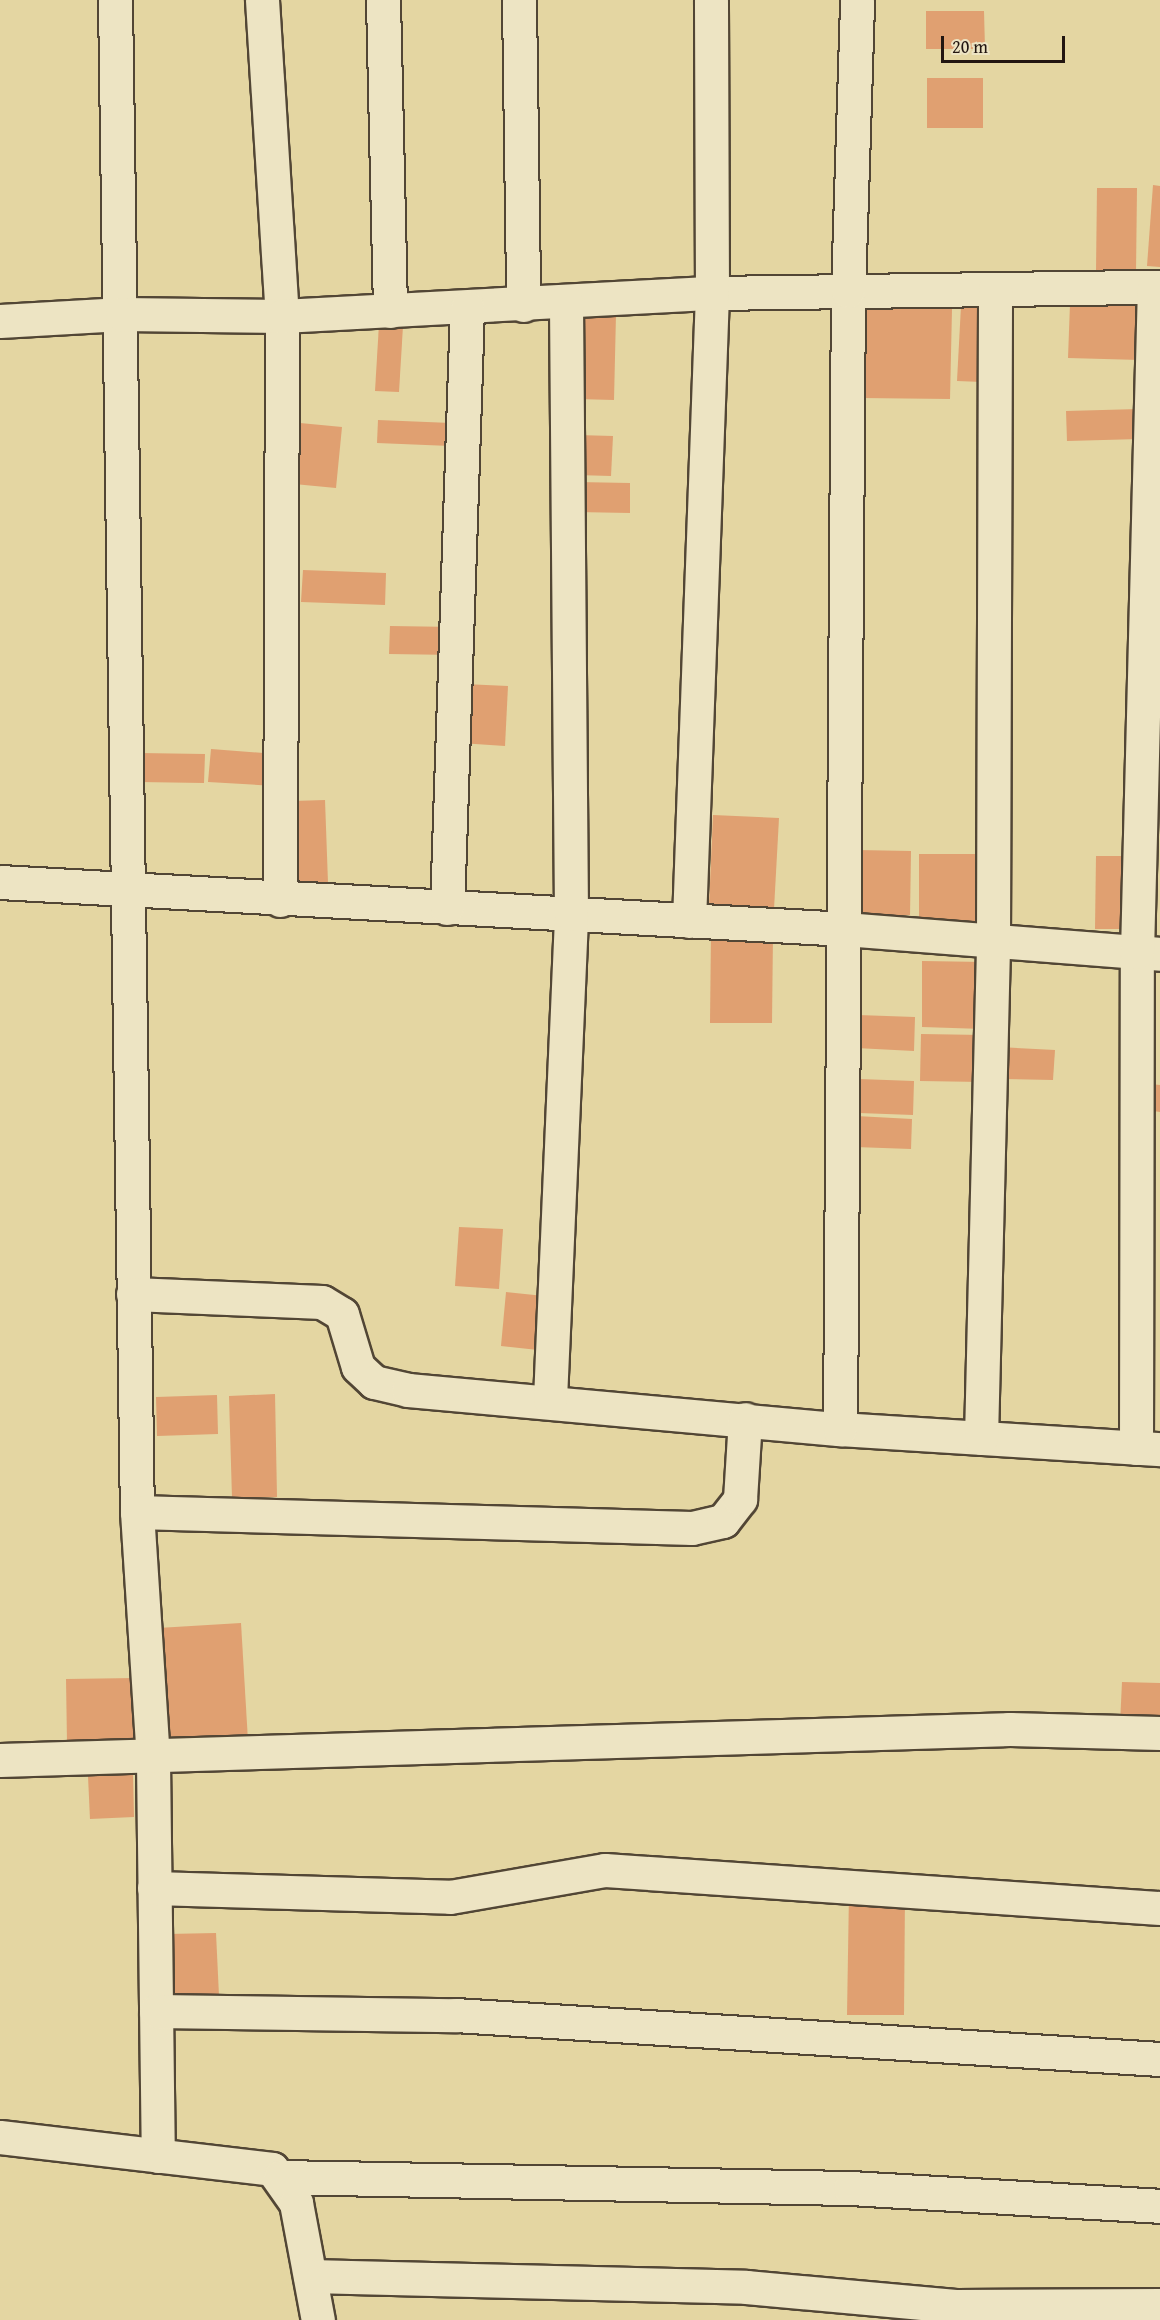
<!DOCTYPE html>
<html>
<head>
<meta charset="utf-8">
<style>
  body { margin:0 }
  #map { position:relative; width:1160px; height:2320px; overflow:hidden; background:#e4d6a2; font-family:"Gentium Book Plus",serif }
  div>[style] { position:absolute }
  .building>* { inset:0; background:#e0a071 }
  .roads { filter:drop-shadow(2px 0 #524635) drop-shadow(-2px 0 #524635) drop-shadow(0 2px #524635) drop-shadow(0 -2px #524635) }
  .street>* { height:33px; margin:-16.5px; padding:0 16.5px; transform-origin:16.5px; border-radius:16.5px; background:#ede4c3 }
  span { translate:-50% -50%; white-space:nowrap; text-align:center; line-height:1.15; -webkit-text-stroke:6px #ede4c3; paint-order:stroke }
  .scale { position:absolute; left:941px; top:36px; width:124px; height:27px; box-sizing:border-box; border:3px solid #221611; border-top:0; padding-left:8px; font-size:18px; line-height:21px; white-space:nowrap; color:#221611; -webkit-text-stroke:4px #ede4c3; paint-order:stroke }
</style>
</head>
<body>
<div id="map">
  <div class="building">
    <div style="clip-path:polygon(926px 11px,984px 11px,985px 49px,926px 49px)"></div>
    <div style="clip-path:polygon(927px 78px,983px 78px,983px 128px,927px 128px)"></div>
    <div style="clip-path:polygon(1153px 185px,1160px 186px,1160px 267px,1147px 266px)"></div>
    <div style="clip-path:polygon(1097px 188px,1137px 188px,1136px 272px,1096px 271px)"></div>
    <div style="clip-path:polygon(1070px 304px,1141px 306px,1140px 360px,1068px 358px)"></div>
    <div style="clip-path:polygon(961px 306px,986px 308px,982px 382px,957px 381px)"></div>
    <div style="clip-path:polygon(863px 308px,952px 309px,950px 399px,861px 398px)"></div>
    <div style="clip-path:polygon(578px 314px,616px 314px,614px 400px,576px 399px)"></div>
    <div style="clip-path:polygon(379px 324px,403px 326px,399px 392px,375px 391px)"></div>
    <div style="clip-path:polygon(1139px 409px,1140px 439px,1067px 441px,1066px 411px)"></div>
    <div style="clip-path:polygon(378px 420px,451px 423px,450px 446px,377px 443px)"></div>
    <div style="clip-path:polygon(300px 423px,342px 427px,336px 488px,294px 484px)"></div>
    <div style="clip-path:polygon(577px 435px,613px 436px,611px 476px,576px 475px)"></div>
    <div style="clip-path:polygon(577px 482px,630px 483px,630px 513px,576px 512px)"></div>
    <div style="clip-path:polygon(303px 570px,386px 573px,385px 605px,301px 602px)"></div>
    <div style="clip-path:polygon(390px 626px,456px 627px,455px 655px,389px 654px)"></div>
    <div style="clip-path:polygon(464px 684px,508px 686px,505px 746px,460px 743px)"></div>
    <div style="clip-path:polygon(211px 749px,277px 754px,275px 786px,208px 782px)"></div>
    <div style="clip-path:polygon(140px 753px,205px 754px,204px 783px,139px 782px)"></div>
    <div style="clip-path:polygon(325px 800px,328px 883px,295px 884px,292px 801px)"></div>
    <div style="clip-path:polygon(713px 815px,779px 818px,774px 909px,709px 906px)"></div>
    <div style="clip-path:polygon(857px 850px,911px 851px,910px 915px,856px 915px)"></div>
    <div style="clip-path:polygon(919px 854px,978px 854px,977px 922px,919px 922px)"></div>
    <div style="clip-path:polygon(1096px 856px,1137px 856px,1136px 929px,1095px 929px)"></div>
    <div style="clip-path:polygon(711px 933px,773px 934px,772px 1023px,710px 1023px)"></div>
    <div style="clip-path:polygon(922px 961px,985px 962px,983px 1029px,922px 1027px)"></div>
    <div style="clip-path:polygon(858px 1015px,915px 1017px,914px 1051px,856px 1048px)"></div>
    <div style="clip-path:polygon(921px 1034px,983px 1035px,982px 1082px,920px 1081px)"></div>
    <div style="clip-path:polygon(999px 1047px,1055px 1050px,1053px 1080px,998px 1079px)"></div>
    <div style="clip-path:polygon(859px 1079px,914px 1081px,913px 1115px,859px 1113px)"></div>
    <div style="clip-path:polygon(1150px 1084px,1160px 1085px,1160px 1112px,1147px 1110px)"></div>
    <div style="clip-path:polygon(856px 1116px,912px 1119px,911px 1149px,855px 1147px)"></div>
    <div style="clip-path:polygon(459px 1227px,503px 1229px,499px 1289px,455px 1286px)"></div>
    <div style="clip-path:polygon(506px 1292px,544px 1296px,538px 1350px,501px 1346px)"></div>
    <div style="clip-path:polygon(275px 1394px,277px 1497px,232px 1498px,229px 1396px)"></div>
    <div style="clip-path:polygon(217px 1395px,218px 1434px,157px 1436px,156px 1397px)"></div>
    <div style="clip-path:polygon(241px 1623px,248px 1741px,164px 1746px,158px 1628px)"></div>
    <div style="clip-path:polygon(135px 1678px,136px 1741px,67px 1743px,66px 1679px)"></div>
    <div style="clip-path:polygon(1122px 1682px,1160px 1683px,1160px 1725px,1120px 1724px)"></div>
    <div style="clip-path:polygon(133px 1774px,134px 1817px,90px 1819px,88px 1776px)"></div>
    <div style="clip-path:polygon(849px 1893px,905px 1894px,904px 2015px,847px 2015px)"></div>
    <div style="clip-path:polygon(216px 1933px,219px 1996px,169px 1998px,167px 1934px)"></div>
  </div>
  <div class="roads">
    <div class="street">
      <div style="left:115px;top:0;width:1512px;rotate:89.17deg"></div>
      <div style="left:137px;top:1512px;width:249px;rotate:86.3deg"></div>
      <div style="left:153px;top:1760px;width:396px;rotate:89.3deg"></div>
      <div style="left:262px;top:0;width:317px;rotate:86.4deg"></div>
      <div style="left:282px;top:316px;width:584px;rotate:90.2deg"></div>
      <div style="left:383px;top:0;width:311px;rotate:88.7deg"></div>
      <div style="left:519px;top:0;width:305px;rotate:89.2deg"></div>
      <div style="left:0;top:321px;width:122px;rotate:-3.3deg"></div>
      <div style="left:122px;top:314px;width:160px;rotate:0.7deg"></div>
      <div style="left:282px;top:316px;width:431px;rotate:-3.1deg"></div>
      <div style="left:712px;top:293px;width:448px;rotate:-0.8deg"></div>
      <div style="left:0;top:882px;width:846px;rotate:3.18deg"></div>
      <div style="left:845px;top:929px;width:316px;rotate:4.5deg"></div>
      <div style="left:447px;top:908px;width:601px;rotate:-88.09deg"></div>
      <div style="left:689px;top:921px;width:628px;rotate:-87.9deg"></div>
      <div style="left:712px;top:293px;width:293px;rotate:-90.2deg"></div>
      <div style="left:133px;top:1294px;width:189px;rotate:2.4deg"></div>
      <div style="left:322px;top:1302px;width:23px;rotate:31deg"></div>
      <div style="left:342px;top:1314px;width:55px;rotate:73.2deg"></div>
      <div style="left:358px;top:1367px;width:22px;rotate:43deg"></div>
      <div style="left:374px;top:1382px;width:35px;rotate:13deg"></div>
      <div style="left:408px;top:1390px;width:434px;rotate:5.2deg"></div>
      <div style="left:840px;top:1429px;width:321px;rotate:3.6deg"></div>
      <div style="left:550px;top:1399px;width:485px;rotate:-87.5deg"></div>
      <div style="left:571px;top:914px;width:612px;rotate:-90.47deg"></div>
      <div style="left:840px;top:1429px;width:1138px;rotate:-89.6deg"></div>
      <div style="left:848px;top:291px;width:291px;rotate:-88.2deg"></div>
      <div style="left:981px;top:1438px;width:498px;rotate:-88.6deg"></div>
      <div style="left:993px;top:940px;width:651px;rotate:-89.82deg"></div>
      <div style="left:1136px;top:1448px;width:496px;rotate:-89.9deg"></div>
      <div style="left:1137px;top:952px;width:665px;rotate:-88.54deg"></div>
      <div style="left:137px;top:1512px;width:555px;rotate:1.65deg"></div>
      <div style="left:692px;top:1528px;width:32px;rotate:-13deg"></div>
      <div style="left:723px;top:1521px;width:28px;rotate:-52deg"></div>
      <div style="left:740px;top:1499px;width:80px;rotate:-86.4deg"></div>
      <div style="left:0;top:1760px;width:1010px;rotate:-1.76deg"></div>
      <div style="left:1010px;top:1729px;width:150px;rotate:1.5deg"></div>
      <div style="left:154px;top:1888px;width:296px;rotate:1.7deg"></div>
      <div style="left:450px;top:1897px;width:157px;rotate:-9.9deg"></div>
      <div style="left:605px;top:1870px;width:556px;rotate:3.92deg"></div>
      <div style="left:156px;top:2011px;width:299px;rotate:0.8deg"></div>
      <div style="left:455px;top:2015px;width:706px;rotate:3.57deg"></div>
      <div style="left:0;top:2137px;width:274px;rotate:6.7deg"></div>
      <div style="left:272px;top:2169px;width:42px;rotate:54.8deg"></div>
      <div style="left:296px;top:2203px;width:119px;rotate:79.4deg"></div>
      <div style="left:280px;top:2177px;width:570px;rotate:1.11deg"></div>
      <div style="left:850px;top:2188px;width:311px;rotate:3.3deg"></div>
      <div style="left:310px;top:2276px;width:436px;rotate:1.4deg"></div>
      <div style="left:746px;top:2287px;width:210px;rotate:5.2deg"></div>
      <div style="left:955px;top:2306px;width:205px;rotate:-0.3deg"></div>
    </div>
  </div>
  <div class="scale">20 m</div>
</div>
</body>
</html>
